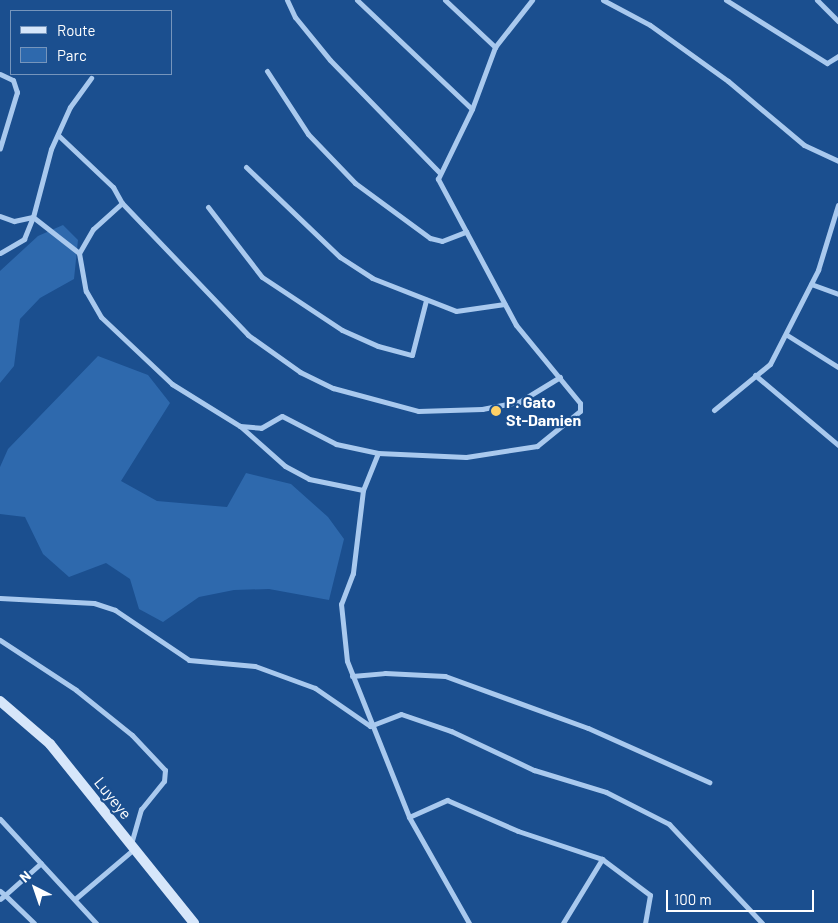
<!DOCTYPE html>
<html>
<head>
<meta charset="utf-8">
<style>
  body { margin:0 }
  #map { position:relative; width:838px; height:923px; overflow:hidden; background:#1b4f8f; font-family:Barlow,sans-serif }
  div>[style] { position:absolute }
  .green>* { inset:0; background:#2e69ad }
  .street>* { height:5px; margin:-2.5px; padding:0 2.5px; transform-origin:2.5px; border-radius:2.5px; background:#a9c9ee }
  .secondary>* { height:10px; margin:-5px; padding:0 5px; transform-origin:5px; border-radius:5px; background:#d6e6fa }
  .dots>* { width:14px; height:14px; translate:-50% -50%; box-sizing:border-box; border:2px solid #1b4f8f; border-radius:50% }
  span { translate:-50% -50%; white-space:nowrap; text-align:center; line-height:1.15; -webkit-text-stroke:4.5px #1b4f8f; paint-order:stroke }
  .poi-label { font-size:16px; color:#fff; font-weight:700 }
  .left { translate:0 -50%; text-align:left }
  .street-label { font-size:16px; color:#fff }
  .legend { position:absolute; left:10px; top:10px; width:162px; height:65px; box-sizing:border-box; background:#1b4f8f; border:1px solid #7695bc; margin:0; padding:6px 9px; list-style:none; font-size:15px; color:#fff }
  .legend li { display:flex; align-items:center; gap:10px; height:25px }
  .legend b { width:25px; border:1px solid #7695bc }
  .north { position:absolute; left:10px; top:863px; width:50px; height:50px; -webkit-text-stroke:4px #1b4f8f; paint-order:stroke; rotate:319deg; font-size:14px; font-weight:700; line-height:20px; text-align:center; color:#fff }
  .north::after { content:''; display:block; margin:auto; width:18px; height:22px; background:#fff; clip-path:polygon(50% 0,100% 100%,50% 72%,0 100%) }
  .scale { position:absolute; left:666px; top:890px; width:148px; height:22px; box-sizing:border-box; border:2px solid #fff; border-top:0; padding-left:6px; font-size:15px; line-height:18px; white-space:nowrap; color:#fff; -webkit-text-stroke:4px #1b4f8f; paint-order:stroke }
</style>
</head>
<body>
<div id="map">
  <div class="green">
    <div style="clip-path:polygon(63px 225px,78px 240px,74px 279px,40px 298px,20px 319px,14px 366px,0 383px,0 271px,38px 236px)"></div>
    <div style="clip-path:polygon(98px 356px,148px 375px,170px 403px,121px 481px,157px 501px,227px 507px,246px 473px,291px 484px,328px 517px,344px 539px,329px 600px,269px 589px,234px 590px,199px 597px,163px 622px,139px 609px,130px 579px,106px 563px,69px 577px,43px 554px,25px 517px,0 514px,0 467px,8px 449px)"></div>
  </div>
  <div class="street">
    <div style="left:287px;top:0;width:19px;rotate:65deg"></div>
    <div style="left:295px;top:17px;width:55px;rotate:50.9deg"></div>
    <div style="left:330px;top:60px;width:158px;rotate:45.8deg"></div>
    <div style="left:357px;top:0;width:158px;rotate:43.5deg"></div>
    <div style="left:445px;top:0;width:69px;rotate:43.2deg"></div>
    <div style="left:603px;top:0;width:53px;rotate:28deg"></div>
    <div style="left:650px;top:25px;width:96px;rotate:35.7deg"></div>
    <div style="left:728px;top:81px;width:99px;rotate:40.1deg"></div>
    <div style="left:804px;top:145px;width:38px;rotate:25deg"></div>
    <div style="left:726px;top:0;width:119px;rotate:32deg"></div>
    <div style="left:827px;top:63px;width:13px;rotate:-32deg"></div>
    <div style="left:817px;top:0;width:30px;rotate:45deg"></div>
    <div style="left:267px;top:71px;width:75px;rotate:56.9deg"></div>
    <div style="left:308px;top:134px;width:68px;rotate:46.2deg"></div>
    <div style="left:355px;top:183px;width:93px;rotate:36.3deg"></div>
    <div style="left:430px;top:238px;width:12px;rotate:14deg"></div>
    <div style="left:442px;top:241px;width:26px;rotate:-21deg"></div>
    <div style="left:0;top:74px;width:14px;rotate:25deg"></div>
    <div style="left:13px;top:80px;width:13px;rotate:72deg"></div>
    <div style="left:17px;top:92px;width:59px;rotate:106.9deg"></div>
    <div style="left:58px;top:135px;width:76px;rotate:43.4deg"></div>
    <div style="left:113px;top:187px;width:18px;rotate:61deg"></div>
    <div style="left:122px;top:203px;width:39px;rotate:138deg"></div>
    <div style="left:93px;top:229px;width:28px;rotate:120deg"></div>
    <div style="left:79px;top:253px;width:39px;rotate:80deg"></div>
    <div style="left:86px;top:291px;width:30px;rotate:60deg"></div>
    <div style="left:101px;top:317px;width:98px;rotate:43.3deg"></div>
    <div style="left:172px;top:384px;width:80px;rotate:31.7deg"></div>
    <div style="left:240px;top:426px;width:60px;rotate:41.6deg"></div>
    <div style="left:285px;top:466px;width:27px;rotate:28deg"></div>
    <div style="left:309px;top:479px;width:55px;rotate:11.5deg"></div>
    <div style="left:246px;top:167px;width:130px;rotate:43.8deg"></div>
    <div style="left:340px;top:257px;width:38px;rotate:33deg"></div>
    <div style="left:372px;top:278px;width:90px;rotate:21.4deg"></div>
    <div style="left:456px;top:311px;width:49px;rotate:-8.3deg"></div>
    <div style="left:122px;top:203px;width:182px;rotate:46.3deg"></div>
    <div style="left:248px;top:335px;width:64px;rotate:35.4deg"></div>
    <div style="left:300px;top:372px;width:37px;rotate:26deg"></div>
    <div style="left:333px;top:388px;width:88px;rotate:15.1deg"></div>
    <div style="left:418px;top:411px;width:64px;rotate:-1.8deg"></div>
    <div style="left:482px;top:409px;width:38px;rotate:-11deg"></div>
    <div style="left:519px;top:402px;width:48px;rotate:-31.4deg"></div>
    <div style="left:208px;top:207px;width:88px;rotate:52.4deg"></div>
    <div style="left:262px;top:277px;width:96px;rotate:33.5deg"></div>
    <div style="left:342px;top:330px;width:39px;rotate:24deg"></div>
    <div style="left:378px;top:346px;width:35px;rotate:15deg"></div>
    <div style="left:412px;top:355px;width:57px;rotate:-75.7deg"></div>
    <div style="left:0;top:216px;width:15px;rotate:20deg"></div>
    <div style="left:14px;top:221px;width:19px;rotate:-12deg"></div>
    <div style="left:33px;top:217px;width:70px;rotate:-75.2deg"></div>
    <div style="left:51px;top:149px;width:46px;rotate:-65.7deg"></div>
    <div style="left:70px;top:107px;width:36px;rotate:-54deg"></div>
    <div style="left:0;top:253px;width:28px;rotate:-30deg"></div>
    <div style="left:24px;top:239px;width:24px;rotate:-68deg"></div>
    <div style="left:33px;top:217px;width:58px;rotate:38deg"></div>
    <div style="left:811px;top:284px;width:29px;rotate:20deg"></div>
    <div style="left:787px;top:335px;width:60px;rotate:32.1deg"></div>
    <div style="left:755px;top:375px;width:109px;rotate:40.1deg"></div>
    <div style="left:714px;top:410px;width:72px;rotate:-39.4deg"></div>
    <div style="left:770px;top:364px;width:106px;rotate:-62.9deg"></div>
    <div style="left:818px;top:270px;width:68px;rotate:-72.9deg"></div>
    <div style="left:240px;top:426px;width:21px;rotate:5deg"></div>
    <div style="left:261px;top:428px;width:24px;rotate:-30deg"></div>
    <div style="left:282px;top:416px;width:61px;rotate:27.4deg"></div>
    <div style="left:336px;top:444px;width:43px;rotate:12.1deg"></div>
    <div style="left:378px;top:453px;width:88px;rotate:2.6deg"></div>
    <div style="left:466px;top:457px;width:72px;rotate:-8.8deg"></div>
    <div style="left:537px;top:446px;width:55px;rotate:-39.1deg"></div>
    <div style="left:580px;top:411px;width:8px;rotate:-90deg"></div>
    <div style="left:580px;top:403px;width:101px;rotate:-129.4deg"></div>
    <div style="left:516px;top:325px;width:166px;rotate:-118.1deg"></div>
    <div style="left:438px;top:179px;width:78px;rotate:-64.1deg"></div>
    <div style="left:472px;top:109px;width:66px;rotate:-69.6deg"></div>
    <div style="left:495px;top:47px;width:60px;rotate:-51.8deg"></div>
    <div style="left:378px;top:453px;width:40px;rotate:112deg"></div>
    <div style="left:363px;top:490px;width:84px;rotate:96.9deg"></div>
    <div style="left:353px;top:573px;width:33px;rotate:111deg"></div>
    <div style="left:341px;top:604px;width:57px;rotate:84deg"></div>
    <div style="left:347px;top:661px;width:168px;rotate:68.3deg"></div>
    <div style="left:409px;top:817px;width:122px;rotate:60.5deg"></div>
    <div style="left:0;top:598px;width:94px;rotate:3deg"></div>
    <div style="left:94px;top:603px;width:22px;rotate:18deg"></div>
    <div style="left:115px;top:610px;width:89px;rotate:34deg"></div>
    <div style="left:189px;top:660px;width:66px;rotate:5.2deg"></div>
    <div style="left:255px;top:666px;width:64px;rotate:20.1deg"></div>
    <div style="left:315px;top:688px;width:67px;rotate:34.6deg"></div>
    <div style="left:370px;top:726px;width:33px;rotate:-21deg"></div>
    <div style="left:401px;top:714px;width:53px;rotate:18.8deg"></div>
    <div style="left:451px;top:731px;width:92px;rotate:25.2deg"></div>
    <div style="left:534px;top:770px;width:75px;rotate:17deg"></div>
    <div style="left:606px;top:792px;width:71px;rotate:26.9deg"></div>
    <div style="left:669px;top:824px;width:136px;rotate:46.8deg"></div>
    <div style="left:0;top:640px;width:91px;rotate:33.3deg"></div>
    <div style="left:76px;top:690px;width:72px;rotate:38.8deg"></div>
    <div style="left:132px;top:735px;width:48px;rotate:46.7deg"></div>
    <div style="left:165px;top:770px;width:11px;rotate:95deg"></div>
    <div style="left:164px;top:781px;width:36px;rotate:129deg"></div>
    <div style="left:141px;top:809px;width:37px;rotate:106deg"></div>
    <div style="left:352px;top:676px;width:33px;rotate:-5deg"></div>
    <div style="left:385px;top:673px;width:60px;rotate:2.9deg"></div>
    <div style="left:445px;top:676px;width:152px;rotate:20deg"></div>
    <div style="left:588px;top:728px;width:133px;rotate:24.1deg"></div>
    <div style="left:409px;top:817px;width:42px;rotate:-24.1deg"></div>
    <div style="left:447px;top:800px;width:77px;rotate:23.6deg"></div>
    <div style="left:518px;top:831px;width:89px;rotate:18.4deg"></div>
    <div style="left:602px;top:859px;width:60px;rotate:36.9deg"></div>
    <div style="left:650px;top:895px;width:28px;rotate:100deg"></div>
    <div style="left:0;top:819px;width:142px;rotate:47.3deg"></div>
    <div style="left:0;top:891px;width:6px;rotate:39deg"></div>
    <div style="left:5px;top:895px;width:6px;rotate:141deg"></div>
    <div style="left:75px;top:899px;width:77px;rotate:-40.3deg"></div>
    <div style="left:34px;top:923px;width:40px;rotate:-136deg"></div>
    <div style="left:5px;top:895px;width:48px;rotate:-41.6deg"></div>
    <div style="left:563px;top:923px;width:75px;rotate:-58.6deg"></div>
  </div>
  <div class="secondary">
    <div style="left:0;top:701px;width:66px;rotate:40.7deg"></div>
    <div style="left:50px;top:744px;width:230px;rotate:51.2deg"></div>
  </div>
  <div class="dots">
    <div style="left:496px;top:411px;background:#ffd166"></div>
  </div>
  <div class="poi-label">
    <span class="left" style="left:506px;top:411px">P. Gato<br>St-Damien</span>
  </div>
  <div class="street-label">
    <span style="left:113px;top:798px;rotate:51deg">Luyeye</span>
  </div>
  <ul class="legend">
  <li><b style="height:6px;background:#d6e6fa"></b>Route</li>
  <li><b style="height:14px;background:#2e69ad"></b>Parc</li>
  </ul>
  <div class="north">N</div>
  <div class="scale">100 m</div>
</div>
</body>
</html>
